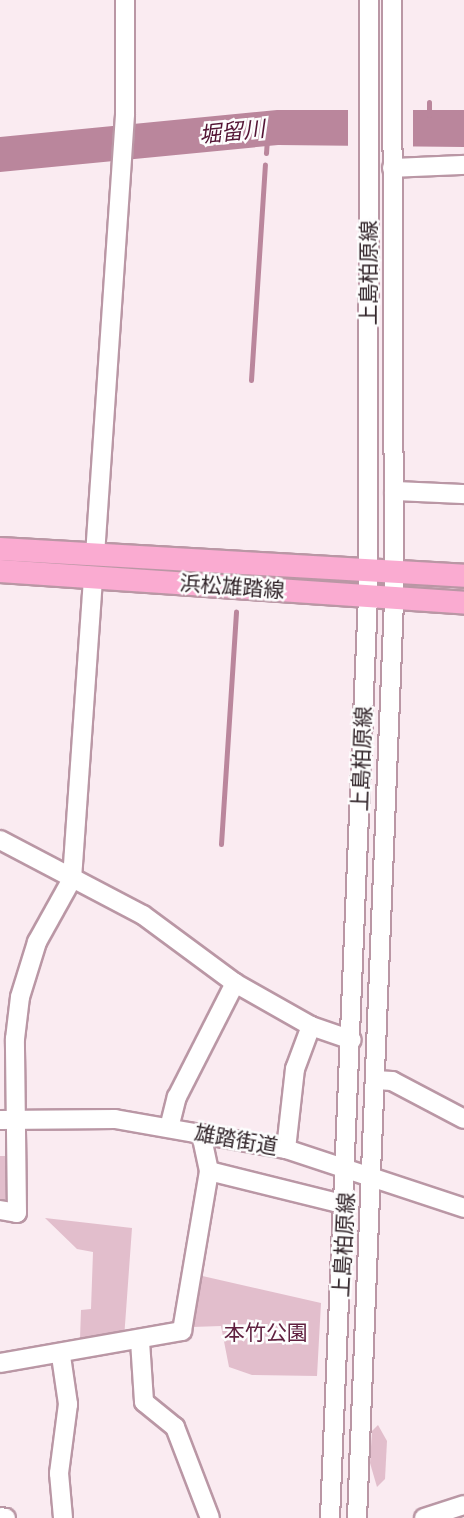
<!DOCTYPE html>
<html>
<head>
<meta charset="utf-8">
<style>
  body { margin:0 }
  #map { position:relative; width:464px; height:1518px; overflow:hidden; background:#faebf1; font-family:"Roboto Condensed","Noto Sans JP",sans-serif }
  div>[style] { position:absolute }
  .green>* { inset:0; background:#e2becc }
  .water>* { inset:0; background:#ba869c }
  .pier>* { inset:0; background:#faebf1 }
  .stream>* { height:5px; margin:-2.5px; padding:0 2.5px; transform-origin:2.5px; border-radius:2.5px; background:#ba869c }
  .roads { filter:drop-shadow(2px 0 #ba97a5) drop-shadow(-2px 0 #ba97a5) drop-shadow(0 2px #ba97a5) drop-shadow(0 -2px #ba97a5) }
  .minor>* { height:18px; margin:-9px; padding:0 9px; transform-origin:9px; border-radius:9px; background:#fff }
  .major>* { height:22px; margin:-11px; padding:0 11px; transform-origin:11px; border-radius:11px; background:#faabd1 }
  span { translate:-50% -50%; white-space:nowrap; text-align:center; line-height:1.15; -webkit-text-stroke:5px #fdfdfd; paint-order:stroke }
  .street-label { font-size:21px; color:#302328 }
  .park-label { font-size:21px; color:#602140 }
  .water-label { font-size:22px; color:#541535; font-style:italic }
</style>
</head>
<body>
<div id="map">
  <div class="green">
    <div style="clip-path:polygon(0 1156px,11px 1156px,9px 1198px,0 1202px)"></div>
    <div style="clip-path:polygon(45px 1218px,132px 1228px,124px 1339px,54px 1352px,53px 1345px,80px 1339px,81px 1310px,91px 1309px,93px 1252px,77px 1249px)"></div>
    <div style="clip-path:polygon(198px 1275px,321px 1303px,317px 1376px,252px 1375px,229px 1367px,221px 1326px,192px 1327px)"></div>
    <div style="clip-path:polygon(378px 1425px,387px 1441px,385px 1479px,377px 1487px,370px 1463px,372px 1431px)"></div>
  </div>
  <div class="water">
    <div style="clip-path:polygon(277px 110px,464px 110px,464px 147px,278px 145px,0 172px,0 137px)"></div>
  </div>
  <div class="pier">
    <div style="clip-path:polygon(413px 106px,413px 150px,348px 148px,348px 107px)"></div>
  </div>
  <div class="stream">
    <div style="left:429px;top:115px;width:13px;rotate:-90deg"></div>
    <div style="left:266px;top:153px;width:13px;rotate:-86deg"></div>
    <div style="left:251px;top:380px;width:216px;rotate:-86.3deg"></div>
    <div style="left:221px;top:844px;width:233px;rotate:-86.3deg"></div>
  </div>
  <div class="roads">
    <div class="minor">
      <div style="left:392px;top:168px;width:72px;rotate:-2.4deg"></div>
      <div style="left:394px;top:491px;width:70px;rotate:2.5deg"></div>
      <div style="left:95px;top:555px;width:442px;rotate:-86.1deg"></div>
      <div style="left:125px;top:114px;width:114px;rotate:-90deg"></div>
      <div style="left:0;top:840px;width:161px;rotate:27.7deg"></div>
      <div style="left:143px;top:915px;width:114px;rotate:36.5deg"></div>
      <div style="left:235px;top:983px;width:87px;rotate:29.5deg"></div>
      <div style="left:311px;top:1026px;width:43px;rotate:18.9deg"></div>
      <div style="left:375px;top:1080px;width:17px;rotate:3deg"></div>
      <div style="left:392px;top:1081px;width:81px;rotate:27.8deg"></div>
      <div style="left:0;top:1120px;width:115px;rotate:-0.5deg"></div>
      <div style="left:115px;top:1119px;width:174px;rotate:10deg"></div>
      <div style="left:286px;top:1149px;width:188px;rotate:18.3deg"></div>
      <div style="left:169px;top:1128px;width:32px;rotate:-76deg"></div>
      <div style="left:177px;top:1097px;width:128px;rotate:-63deg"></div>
      <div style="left:286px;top:1149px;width:81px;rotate:-83.6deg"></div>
      <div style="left:295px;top:1069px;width:46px;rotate:-69.6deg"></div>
      <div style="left:209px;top:1171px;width:141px;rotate:13.9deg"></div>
      <div style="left:0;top:1210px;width:17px;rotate:10deg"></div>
      <div style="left:17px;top:1213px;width:174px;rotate:-90.7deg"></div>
      <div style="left:15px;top:1039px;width:42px;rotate:-83.2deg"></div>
      <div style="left:20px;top:997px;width:58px;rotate:-72.8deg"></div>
      <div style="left:37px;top:942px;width:72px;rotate:-60.9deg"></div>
      <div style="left:72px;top:879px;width:302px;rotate:-86deg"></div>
      <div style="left:140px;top:1341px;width:61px;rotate:86.2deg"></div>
      <div style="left:144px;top:1402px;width:40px;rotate:39deg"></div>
      <div style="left:175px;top:1427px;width:97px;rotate:69deg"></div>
      <div style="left:61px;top:1356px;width:49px;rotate:81.7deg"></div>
      <div style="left:68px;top:1404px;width:70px;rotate:97.4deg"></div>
      <div style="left:59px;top:1473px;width:45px;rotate:84.9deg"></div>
      <div style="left:0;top:1363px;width:185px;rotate:-10deg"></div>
      <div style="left:182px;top:1331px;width:162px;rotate:-80.4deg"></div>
      <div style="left:209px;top:1171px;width:38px;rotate:-102deg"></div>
      <div style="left:0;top:1517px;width:6px;rotate:9deg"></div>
      <div style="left:330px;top:1518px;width:922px;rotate:-87.64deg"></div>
      <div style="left:368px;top:597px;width:597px;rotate:-89.9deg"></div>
      <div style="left:357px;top:1518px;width:920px;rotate:-87.69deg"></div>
      <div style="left:394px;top:599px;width:599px;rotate:-90.19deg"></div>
      <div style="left:424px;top:1518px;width:42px;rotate:-18deg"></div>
    </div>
    <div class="major">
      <div style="left:0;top:549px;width:465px;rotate:3.3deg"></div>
      <div style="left:0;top:571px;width:465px;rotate:3.9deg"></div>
    </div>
  </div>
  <div class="street-label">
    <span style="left:369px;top:273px;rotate:-90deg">上島柏原線</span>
    <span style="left:232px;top:587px;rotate:4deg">浜松雄踏線</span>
    <span style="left:362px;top:759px;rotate:-88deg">上島柏原線</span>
    <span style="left:236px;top:1140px;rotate:10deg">雄踏街道</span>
    <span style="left:344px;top:1245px;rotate:-87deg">上島柏原線</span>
  </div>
  <div class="park-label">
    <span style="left:266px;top:1333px">本竹公園</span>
  </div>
  <div class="water-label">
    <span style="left:232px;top:132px;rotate:-6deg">堀留川</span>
  </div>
</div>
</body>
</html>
